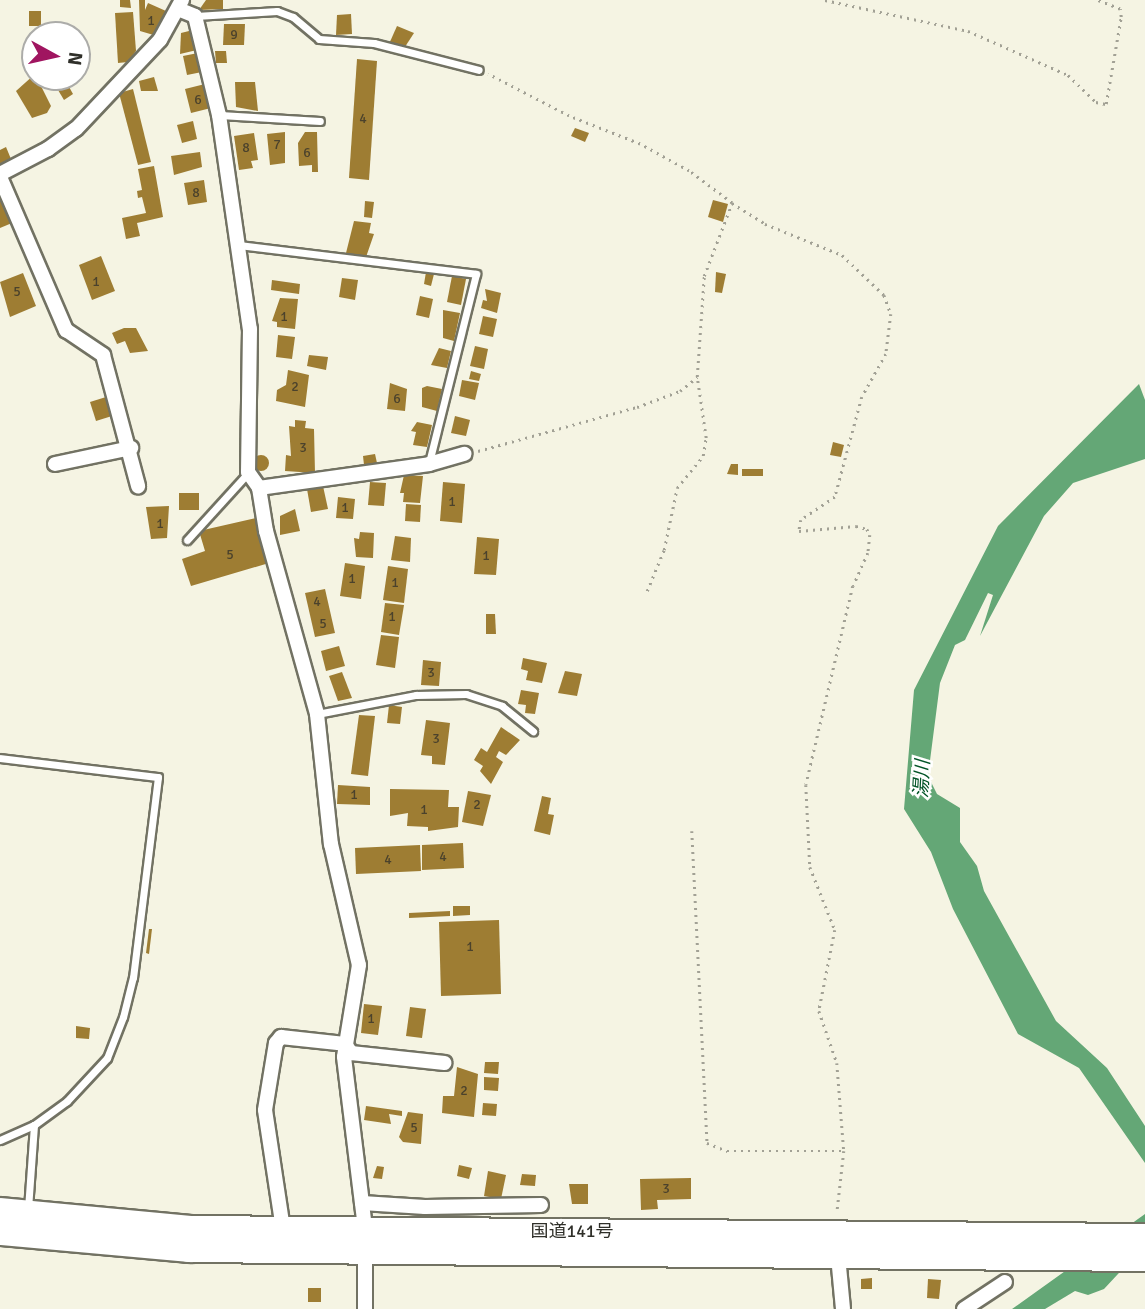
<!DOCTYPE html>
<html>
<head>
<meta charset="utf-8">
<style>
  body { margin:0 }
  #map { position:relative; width:1145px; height:1309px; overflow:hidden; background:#f5f4e3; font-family:Signika,"Noto Sans JP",sans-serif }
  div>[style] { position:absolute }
  .water>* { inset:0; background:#64a776 }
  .building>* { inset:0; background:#9e7d33 }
  .round { border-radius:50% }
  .path>* { height:2.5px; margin-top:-1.25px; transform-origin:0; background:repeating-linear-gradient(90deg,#a2a195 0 2px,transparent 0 7px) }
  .roads { filter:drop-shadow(2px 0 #727263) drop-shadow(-2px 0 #727263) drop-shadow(0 2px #727263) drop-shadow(0 -2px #727263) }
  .lane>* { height:7px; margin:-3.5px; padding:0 3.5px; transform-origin:3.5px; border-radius:3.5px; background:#fff }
  .street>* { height:14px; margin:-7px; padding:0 7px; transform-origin:7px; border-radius:7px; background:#fff }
  .highway>* { height:24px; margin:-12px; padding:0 12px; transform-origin:12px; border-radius:12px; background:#fff }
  span { translate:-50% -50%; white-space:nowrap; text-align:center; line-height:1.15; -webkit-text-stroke:5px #fff; paint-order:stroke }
  .number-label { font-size:14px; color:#4b422c }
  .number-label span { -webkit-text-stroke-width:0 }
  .street-label { font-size:18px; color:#2f2f29 }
  .water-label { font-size:19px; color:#025427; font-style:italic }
  .north { position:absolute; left:21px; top:21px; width:70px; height:70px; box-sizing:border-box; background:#fff; border:2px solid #acaca9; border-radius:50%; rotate:98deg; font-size:19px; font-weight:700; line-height:28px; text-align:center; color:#2f2f29 }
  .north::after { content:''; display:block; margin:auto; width:24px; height:32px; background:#a01560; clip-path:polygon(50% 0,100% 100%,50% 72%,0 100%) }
</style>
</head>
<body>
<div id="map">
  <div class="water">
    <div style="clip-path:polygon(1139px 384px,1145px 400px,1145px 459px,1073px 483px,1044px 516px,980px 636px,993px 595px,988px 593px,965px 640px,955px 645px,940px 683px,928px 776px,937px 794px,960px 808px,960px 842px,977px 866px,984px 891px,1056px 1021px,1107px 1068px,1145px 1126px,1145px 1163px,1079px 1068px,1018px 1034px,953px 909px,931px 852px,904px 809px,914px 690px,998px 526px)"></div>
    <div style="clip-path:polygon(1145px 1214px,1145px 1245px,1104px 1289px,1088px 1295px,1075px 1291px,1045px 1309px,1012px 1309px)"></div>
  </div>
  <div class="building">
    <div style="clip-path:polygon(120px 0,130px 0,131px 8px,120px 7px)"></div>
    <div style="clip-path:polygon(139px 0,145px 0,145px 10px,148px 3px,166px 11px,157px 36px,140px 31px)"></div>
    <div style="clip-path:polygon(206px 0,223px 0,223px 9px,199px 10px)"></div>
    <div style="clip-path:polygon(29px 11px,41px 11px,41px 26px,29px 26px)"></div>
    <div style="clip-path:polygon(133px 12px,136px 51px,128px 62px,118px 63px,115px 13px)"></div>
    <div style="clip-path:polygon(351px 14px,352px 34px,336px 35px,337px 15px)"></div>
    <div style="clip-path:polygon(224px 24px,245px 24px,244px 45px,223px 45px)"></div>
    <div style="clip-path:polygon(397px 26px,414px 33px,403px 50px,389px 44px)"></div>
    <div style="clip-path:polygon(193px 30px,197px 50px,180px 54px,181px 33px)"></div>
    <div style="clip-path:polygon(35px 36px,35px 63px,24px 43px)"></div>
    <div style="clip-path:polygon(215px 51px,226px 51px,227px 63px,216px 63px)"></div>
    <div style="clip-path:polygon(198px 53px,202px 72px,187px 75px,183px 56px)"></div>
    <div style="clip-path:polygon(357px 59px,377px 61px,369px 180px,349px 178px)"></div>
    <div style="clip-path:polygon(35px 74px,51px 106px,47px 113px,32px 118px,16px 91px)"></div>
    <div style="clip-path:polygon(50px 77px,64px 77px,68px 83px,58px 89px)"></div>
    <div style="clip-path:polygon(154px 77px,158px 91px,141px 91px,139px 81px)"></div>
    <div style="clip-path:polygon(235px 82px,255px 82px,258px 111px,236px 107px)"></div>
    <div style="clip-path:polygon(205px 84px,211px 108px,191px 113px,185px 89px)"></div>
    <div style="clip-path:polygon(68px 85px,73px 94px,64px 100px,58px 90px)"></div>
    <div style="clip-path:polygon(133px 89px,151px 162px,138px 165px,119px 93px)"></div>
    <div style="clip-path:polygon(193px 121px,197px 139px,182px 143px,177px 125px)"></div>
    <div style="clip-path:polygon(575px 128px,589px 133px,585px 142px,571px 136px)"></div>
    <div style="clip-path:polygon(285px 132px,285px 163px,270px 165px,267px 134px)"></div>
    <div style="clip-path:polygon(305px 132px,317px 132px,318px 172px,312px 172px,312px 165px,299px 166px,298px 143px)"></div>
    <div style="clip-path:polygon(254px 133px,258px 160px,251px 161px,253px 168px,239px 170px,234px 136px)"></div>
    <div style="clip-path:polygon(6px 147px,11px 159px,0 164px,0 150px)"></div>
    <div style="clip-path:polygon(200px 152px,202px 167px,174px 175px,171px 156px)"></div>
    <div style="clip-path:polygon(154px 166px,163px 217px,137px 223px,140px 236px,126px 239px,122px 218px,146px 213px,142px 197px,138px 198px,137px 191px,142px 190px,138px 169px)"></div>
    <div style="clip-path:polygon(204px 180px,207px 202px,188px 205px,184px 183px)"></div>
    <div style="clip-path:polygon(0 194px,12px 223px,0 228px)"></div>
    <div style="clip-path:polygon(713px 200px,728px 204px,723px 222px,708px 217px)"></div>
    <div style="clip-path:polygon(365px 201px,374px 202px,372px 218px,364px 217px)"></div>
    <div style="clip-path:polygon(354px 221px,371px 223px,369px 233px,374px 234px,365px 260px,345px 257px)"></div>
    <div style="clip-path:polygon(101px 256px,115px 291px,92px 300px,79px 265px)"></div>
    <div style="clip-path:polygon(426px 272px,434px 274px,431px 286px,424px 284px)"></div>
    <div style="clip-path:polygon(716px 272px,726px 274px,722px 293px,715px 292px)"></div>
    <div style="clip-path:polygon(23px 273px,36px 306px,10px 317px,0 282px)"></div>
    <div style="clip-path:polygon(452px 276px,466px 279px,461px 305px,447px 302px)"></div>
    <div style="clip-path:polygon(342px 278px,358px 280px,355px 300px,339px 297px)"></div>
    <div style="clip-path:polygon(272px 280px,300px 284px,299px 294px,271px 290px)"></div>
    <div style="clip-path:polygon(485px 289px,501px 293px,497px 313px,481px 308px,483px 300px,487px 301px)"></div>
    <div style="clip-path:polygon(420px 296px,433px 299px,429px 318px,416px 315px)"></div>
    <div style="clip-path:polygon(280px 298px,298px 299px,295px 329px,277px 327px,277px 322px,272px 321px)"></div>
    <div style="clip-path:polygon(443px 310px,460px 313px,454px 341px,443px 338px)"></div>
    <div style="clip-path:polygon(483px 316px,497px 319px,493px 337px,479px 334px)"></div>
    <div style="clip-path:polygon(124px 328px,136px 328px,148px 351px,130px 353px,125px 341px,117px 344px,112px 333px)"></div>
    <div style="clip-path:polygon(278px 335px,295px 337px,292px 359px,276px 357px)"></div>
    <div style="clip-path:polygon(475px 346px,488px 349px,484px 369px,470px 366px)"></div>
    <div style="clip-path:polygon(439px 348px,451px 351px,447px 368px,431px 365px)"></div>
    <div style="clip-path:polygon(309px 355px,328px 357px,326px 370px,307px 366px)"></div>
    <div style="clip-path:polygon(288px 370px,309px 375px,305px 407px,276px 401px,277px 390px,286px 385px)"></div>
    <div style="clip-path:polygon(471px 371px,481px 374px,479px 381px,469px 379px)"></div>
    <div style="clip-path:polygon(462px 380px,479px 383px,475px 400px,459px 396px)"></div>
    <div style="clip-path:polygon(390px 383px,407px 389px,405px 411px,387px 409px)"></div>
    <div style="clip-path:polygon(427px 386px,442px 389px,437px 411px,422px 407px,422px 388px)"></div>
    <div style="clip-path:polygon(106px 397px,112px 416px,96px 421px,90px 402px)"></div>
    <div style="clip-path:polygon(455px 416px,470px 420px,466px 436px,451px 433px)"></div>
    <div style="clip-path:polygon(295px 420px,306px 421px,305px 428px,314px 429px,315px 473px,285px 471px,286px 455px,291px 456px,289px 426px,295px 427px)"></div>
    <div style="clip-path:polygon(417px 422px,432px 425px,427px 447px,413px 445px,416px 432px,411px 431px)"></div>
    <div style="clip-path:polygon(833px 442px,844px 445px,841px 457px,830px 455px)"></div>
    <div style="clip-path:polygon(375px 454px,377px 463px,364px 465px,363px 456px)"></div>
    <div class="round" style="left:253px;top:455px;width:16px;height:16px"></div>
    <div style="clip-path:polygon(731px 464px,738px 464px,738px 475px,727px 474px)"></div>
    <div style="clip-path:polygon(742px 469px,763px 469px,763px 476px,742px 476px)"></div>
    <div style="clip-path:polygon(404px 475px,423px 476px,420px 503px,403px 502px,404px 493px,400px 493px)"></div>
    <div style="clip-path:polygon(370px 482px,386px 483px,384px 506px,368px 505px)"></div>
    <div style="clip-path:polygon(443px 482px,465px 484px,462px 523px,440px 521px)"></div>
    <div style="clip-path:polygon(323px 486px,328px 509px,311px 512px,307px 489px)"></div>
    <div style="clip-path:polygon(179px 493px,199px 493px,199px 510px,179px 510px)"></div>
    <div style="clip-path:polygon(338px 497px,355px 499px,353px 519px,336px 518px)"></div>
    <div style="clip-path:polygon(406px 504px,421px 505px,420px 522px,405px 521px)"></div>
    <div style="clip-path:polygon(169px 506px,167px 538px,151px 539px,146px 507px)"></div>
    <div style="clip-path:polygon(295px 509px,300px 531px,280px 535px,280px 516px)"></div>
    <div style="clip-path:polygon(256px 518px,269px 563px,191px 586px,182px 559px,205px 551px,199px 531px)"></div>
    <div style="clip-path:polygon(360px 532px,374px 533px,373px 558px,356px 557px,354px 538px,359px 539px)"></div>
    <div style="clip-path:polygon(395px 536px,411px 538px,410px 562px,391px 560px)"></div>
    <div style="clip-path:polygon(477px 537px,499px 539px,496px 575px,474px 574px)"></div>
    <div style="clip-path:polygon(345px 563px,365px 566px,361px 599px,340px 596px)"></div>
    <div style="clip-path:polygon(388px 566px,408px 569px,404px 603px,383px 600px)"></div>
    <div style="clip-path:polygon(325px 589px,335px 633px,315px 637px,305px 593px)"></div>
    <div style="clip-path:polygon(385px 603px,404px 605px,399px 635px,381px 632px)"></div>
    <div style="clip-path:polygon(486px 614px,495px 614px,496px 634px,486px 634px)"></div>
    <div style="clip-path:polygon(381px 635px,399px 637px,395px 668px,376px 665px)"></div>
    <div style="clip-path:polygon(339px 646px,345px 666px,326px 671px,321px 651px)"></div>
    <div style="clip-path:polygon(523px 658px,547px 663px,542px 683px,526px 680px,528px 671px,521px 669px)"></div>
    <div style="clip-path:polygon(423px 660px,441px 662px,439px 686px,421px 685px)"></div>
    <div style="clip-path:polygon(565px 671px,582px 674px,577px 696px,558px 693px)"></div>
    <div style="clip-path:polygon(342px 672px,352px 698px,338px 701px,329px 676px)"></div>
    <div style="clip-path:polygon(521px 690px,539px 693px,535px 714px,525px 713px,526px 705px,518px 704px)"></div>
    <div style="clip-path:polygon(389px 705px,402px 707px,400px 724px,387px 723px)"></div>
    <div style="clip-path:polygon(359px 715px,375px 716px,368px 776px,351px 774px)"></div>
    <div style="clip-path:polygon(426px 720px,450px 723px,445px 765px,432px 764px,432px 756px,421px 755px)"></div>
    <div style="clip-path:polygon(501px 727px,520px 740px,506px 755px,499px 751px,496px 757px,503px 762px,491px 784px,480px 771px,483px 766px,474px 760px,481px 748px,487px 752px)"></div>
    <div style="clip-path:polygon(338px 785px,370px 787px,370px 805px,337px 804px)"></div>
    <div style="clip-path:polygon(390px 789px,449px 790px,448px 807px,459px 807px,458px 827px,428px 831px,428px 827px,407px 826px,408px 813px,390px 816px)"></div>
    <div style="clip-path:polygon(468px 791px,491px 795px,483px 826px,462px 822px)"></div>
    <div style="clip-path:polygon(542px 796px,551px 798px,548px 814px,554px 815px,550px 835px,534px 831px)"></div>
    <div style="clip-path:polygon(463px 843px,464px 868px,422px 870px,422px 845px)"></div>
    <div style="clip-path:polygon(420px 845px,421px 871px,356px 874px,355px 848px)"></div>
    <div style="clip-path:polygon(453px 906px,470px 906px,470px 915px,453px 916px)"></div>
    <div style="clip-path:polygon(450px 911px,450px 916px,409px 918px,409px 913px)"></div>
    <div style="clip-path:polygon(499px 920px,501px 994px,441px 996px,439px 922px)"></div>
    <div style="clip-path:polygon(149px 929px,152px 929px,149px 954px,146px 953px)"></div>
    <div style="clip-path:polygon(364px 1004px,382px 1006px,378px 1035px,361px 1033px)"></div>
    <div style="clip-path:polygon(410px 1007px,426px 1009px,422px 1038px,406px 1036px)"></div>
    <div style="clip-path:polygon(76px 1026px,90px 1028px,89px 1039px,76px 1038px)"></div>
    <div style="clip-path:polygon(485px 1062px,499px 1062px,498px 1074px,484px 1073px)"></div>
    <div style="clip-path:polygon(457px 1067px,478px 1074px,474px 1117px,442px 1113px,443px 1096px,454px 1096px)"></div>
    <div style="clip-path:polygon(484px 1077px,499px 1078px,498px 1091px,484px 1090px)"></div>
    <div style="clip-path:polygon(483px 1103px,497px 1104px,496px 1116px,482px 1115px)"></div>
    <div style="clip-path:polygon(366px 1106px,402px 1111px,402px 1116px,389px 1114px,391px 1124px,364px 1120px)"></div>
    <div style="clip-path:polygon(408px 1112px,423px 1114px,421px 1144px,403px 1142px,399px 1137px)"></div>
    <div style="clip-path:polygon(459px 1165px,472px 1168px,469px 1179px,457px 1176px)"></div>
    <div style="clip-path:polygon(377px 1166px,384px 1167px,382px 1179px,373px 1178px)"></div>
    <div style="clip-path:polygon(488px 1171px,506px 1175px,501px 1199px,484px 1196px)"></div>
    <div style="clip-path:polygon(522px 1174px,536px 1175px,535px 1186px,520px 1185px)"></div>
    <div style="clip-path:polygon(691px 1178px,691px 1199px,657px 1200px,658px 1209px,641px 1210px,640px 1179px)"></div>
    <div style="clip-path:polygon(569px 1184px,588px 1184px,588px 1204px,572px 1204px)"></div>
    <div style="clip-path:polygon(872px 1278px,872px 1289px,861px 1289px,861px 1279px)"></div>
    <div style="clip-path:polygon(928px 1279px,941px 1280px,939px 1299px,927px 1298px)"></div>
    <div style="clip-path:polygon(308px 1288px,321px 1288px,321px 1302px,308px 1302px)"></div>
  </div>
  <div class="path">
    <div style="left:825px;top:0;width:146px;rotate:12.2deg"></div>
    <div style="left:968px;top:31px;width:109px;rotate:23.7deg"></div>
    <div style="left:1068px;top:75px;width:39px;rotate:44deg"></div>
    <div style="left:1096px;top:102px;width:10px;rotate:11deg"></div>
    <div style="left:1106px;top:104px;width:88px;rotate:-80.2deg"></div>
    <div style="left:1121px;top:17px;width:8px;rotate:-97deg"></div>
    <div style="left:1120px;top:9px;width:26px;rotate:-159deg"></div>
    <div style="left:732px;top:203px;width:39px;rotate:32deg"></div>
    <div style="left:765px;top:224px;width:83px;rotate:21.9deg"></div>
    <div style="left:842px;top:255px;width:58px;rotate:43.6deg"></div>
    <div style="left:884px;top:295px;width:20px;rotate:70deg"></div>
    <div style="left:891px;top:314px;width:40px;rotate:97.1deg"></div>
    <div style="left:886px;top:354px;width:49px;rotate:119.2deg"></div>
    <div style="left:862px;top:397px;width:104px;rotate:105.1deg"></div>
    <div style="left:835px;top:497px;width:41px;rotate:145.9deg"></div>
    <div style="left:801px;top:520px;width:11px;rotate:100deg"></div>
    <div style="left:799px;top:531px;width:57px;rotate:-5deg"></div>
    <div style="left:856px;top:526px;width:11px;rotate:15deg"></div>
    <div style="left:867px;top:529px;width:7px;rotate:63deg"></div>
    <div style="left:870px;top:535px;width:18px;rotate:96deg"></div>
    <div style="left:868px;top:553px;width:36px;rotate:114deg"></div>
    <div style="left:853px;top:586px;width:204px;rotate:103.3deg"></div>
    <div style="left:806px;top:785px;width:82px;rotate:87.2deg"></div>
    <div style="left:810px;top:867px;width:68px;rotate:68.4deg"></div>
    <div style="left:835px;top:930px;width:83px;rotate:101.2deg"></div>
    <div style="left:819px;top:1011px;width:55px;rotate:70.9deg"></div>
    <div style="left:837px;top:1063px;width:88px;rotate:85.5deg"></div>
    <div style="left:844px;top:1151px;width:62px;rotate:96.4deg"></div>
    <div style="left:478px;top:451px;width:165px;rotate:-15.5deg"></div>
    <div style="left:637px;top:407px;width:46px;rotate:-20.4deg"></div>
    <div style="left:680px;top:391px;width:22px;rotate:-39deg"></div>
    <div style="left:697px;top:377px;width:101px;rotate:-86deg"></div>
    <div style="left:704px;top:276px;width:78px;rotate:-69deg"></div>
    <div style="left:732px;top:203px;width:54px;rotate:-143.3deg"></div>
    <div style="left:689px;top:171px;width:56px;rotate:-151.1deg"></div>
    <div style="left:640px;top:144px;width:76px;rotate:-158.5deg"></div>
    <div style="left:569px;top:116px;width:91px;rotate:-152.6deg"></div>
    <div style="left:647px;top:591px;width:44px;rotate:-67.5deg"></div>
    <div style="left:664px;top:550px;width:63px;rotate:-78.2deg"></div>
    <div style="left:677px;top:488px;width:41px;rotate:-50.9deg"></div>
    <div style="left:703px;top:456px;width:18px;rotate:-81deg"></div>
    <div style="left:706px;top:438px;width:62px;rotate:-98.4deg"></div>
    <div style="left:692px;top:831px;width:312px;rotate:87.2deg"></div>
    <div style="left:707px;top:1143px;width:22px;rotate:22deg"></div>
    <div style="left:727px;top:1151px;width:117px"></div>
  </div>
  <div class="roads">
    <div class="lane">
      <div style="left:196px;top:16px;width:81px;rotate:-3.5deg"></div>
      <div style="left:277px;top:11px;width:17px;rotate:21deg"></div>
      <div style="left:293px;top:17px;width:34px;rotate:40deg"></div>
      <div style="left:319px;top:39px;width:55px;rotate:4.2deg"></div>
      <div style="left:374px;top:43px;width:108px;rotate:14.4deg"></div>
      <div style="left:220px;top:115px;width:100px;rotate:3.4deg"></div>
      <div style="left:238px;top:245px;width:240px;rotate:6.9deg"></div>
      <div style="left:476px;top:274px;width:195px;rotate:104deg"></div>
      <div style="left:187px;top:540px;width:91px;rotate:-47.7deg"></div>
      <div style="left:317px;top:714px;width:101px;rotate:-10.9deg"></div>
      <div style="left:416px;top:695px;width:50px;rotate:-1.1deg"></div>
      <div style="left:466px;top:694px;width:38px;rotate:18deg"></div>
      <div style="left:502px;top:706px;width:40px;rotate:39deg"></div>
      <div style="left:0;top:758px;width:159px;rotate:6.9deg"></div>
      <div style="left:158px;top:777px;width:202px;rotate:97.1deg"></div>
      <div style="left:133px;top:977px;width:41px;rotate:104deg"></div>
      <div style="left:123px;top:1017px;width:44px;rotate:111.3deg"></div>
      <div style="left:107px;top:1058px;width:59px;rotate:132.9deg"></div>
      <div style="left:67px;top:1101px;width:41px;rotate:144deg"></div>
      <div style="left:34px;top:1125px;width:83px;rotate:94.1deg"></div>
      <div style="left:0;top:1140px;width:37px;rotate:-24deg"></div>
    </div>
    <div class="street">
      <div style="left:178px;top:9px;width:18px;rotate:22deg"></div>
      <div style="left:195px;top:16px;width:102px;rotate:76.4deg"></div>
      <div style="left:219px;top:115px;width:216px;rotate:81.8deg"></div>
      <div style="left:250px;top:329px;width:143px;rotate:90.8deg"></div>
      <div style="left:248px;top:472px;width:19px;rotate:55deg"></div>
      <div style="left:259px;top:488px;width:44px;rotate:80.8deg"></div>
      <div style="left:266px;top:531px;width:190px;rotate:74.4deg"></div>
      <div style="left:317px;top:714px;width:131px;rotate:83.9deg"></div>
      <div style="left:331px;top:844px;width:124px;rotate:77deg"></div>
      <div style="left:359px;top:965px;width:93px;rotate:99.3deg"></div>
      <div style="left:344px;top:1057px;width:173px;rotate:83deg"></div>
      <div style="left:365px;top:1229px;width:80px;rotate:90deg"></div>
      <div style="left:0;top:174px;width:54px;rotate:-27.5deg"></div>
      <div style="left:48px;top:149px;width:34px;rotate:-36deg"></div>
      <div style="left:76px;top:129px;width:122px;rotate:-46.7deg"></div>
      <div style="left:160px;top:40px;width:46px;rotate:-61.2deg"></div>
      <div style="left:0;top:177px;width:167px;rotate:66.7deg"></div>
      <div style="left:66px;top:330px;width:45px;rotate:34deg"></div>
      <div style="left:103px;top:355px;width:136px;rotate:75deg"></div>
      <div style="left:55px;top:464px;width:78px;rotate:-11.9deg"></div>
      <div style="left:259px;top:488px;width:172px;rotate:-8deg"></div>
      <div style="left:429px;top:464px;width:37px;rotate:-16deg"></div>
      <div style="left:362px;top:1203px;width:63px;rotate:3.6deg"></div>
      <div style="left:425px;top:1207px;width:116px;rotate:-1deg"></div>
      <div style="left:283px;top:1229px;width:120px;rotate:-98.6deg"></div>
      <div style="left:265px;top:1110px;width:68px;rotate:-80.7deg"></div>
      <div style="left:276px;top:1043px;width:8px;rotate:-50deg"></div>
      <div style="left:281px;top:1037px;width:64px;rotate:6.2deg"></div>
      <div style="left:345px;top:1044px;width:11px;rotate:56deg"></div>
      <div style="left:351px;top:1053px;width:94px;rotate:6.1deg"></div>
      <div style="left:838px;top:1256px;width:53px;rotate:84.6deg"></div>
      <div style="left:964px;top:1309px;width:49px;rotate:-33.4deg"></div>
    </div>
    <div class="highway">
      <div style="left:0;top:1210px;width:190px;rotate:5.4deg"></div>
      <div style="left:189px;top:1228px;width:956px;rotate:0.48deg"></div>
      <div style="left:0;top:1233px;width:190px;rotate:5.1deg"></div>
      <div style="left:189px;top:1250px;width:956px;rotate:0.54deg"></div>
    </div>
  </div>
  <div class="number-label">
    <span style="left:151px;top:21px">1</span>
    <span style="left:234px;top:35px">9</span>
    <span style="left:198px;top:100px">6</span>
    <span style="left:363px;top:119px">4</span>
    <span style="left:277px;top:145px">7</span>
    <span style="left:246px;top:148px">8</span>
    <span style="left:307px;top:153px">6</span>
    <span style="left:196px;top:193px">8</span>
    <span style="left:96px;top:282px">1</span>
    <span style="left:17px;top:292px">5</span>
    <span style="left:284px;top:317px">1</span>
    <span style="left:295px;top:387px">2</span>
    <span style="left:397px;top:399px">6</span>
    <span style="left:303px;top:448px">3</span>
    <span style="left:452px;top:502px">1</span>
    <span style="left:345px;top:508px">1</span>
    <span style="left:160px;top:524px">1</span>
    <span style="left:230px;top:555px">5</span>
    <span style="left:486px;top:556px">1</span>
    <span style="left:352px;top:579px">1</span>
    <span style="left:395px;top:583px">1</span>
    <span style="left:317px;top:602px">4</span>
    <span style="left:392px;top:617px">1</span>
    <span style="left:323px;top:624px">5</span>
    <span style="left:431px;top:673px">3</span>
    <span style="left:436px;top:739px">3</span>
    <span style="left:354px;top:795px">1</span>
    <span style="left:477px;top:805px">2</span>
    <span style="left:424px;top:810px">1</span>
    <span style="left:443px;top:857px">4</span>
    <span style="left:388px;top:860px">4</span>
    <span style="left:470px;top:947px">1</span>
    <span style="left:371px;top:1019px">1</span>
    <span style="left:464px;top:1091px">2</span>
    <span style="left:414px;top:1128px">5</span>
    <span style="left:666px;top:1189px">3</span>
  </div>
  <div class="street-label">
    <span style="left:572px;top:1231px">国道141号</span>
  </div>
  <div class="water-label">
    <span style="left:923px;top:779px;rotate:-87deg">湯川</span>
  </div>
  <div class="north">N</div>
</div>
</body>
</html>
